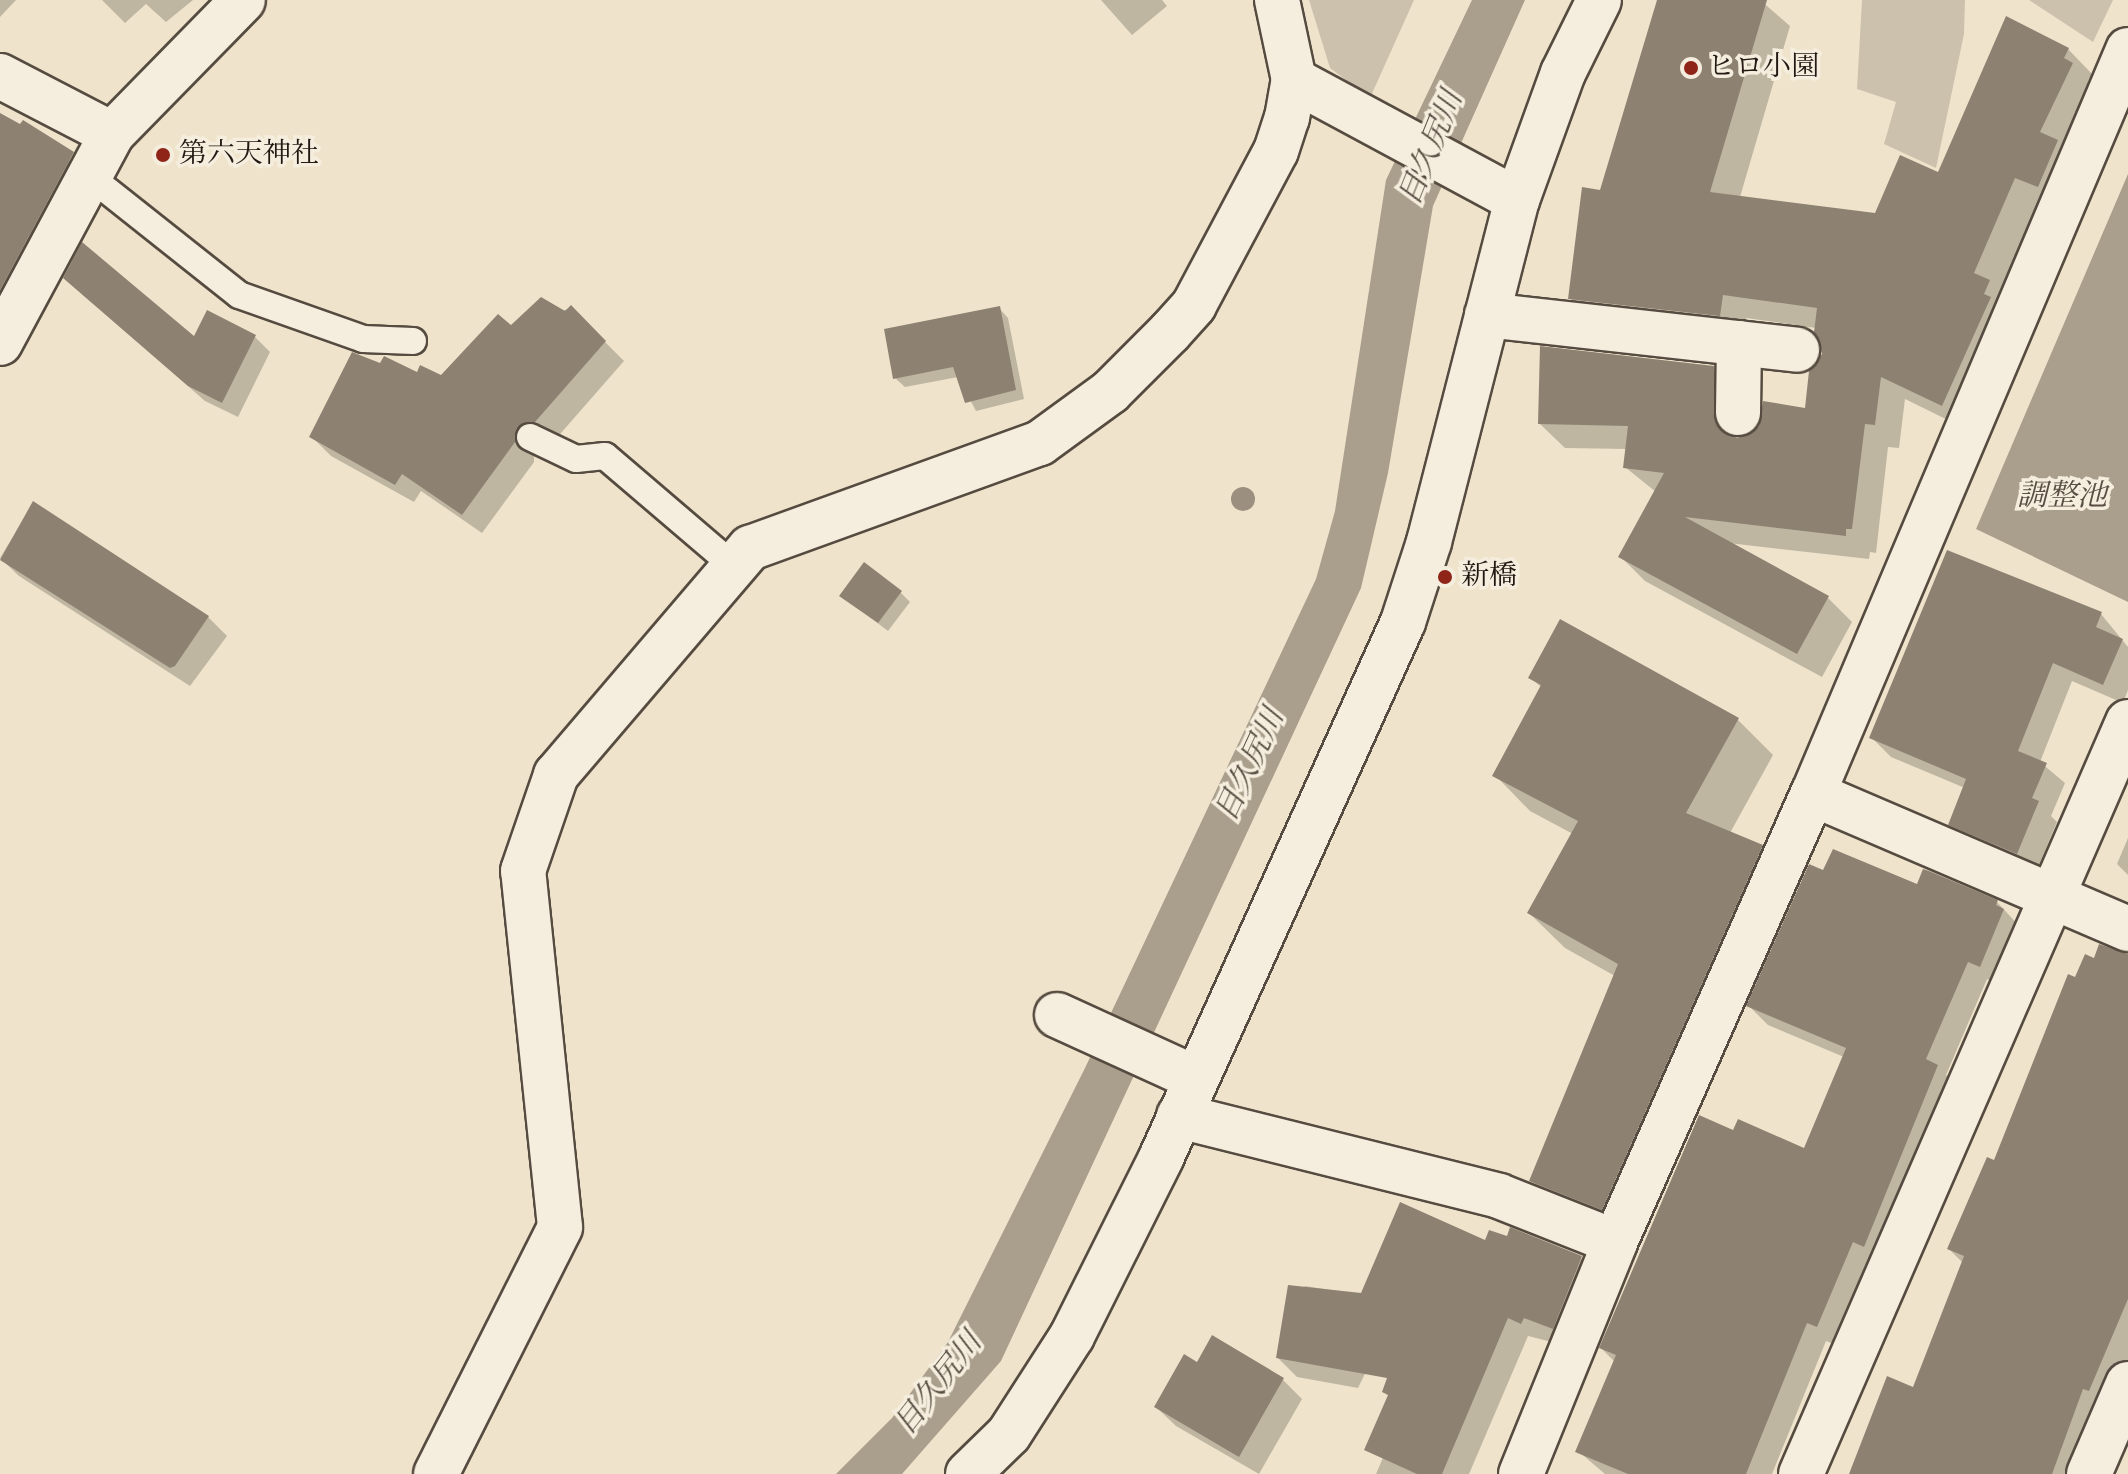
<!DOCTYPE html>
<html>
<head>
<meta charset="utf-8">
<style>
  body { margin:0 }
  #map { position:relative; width:2128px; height:1474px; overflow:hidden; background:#efe4cb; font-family:"Sorts Mill Goudy","Noto Serif JP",serif }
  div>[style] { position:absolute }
  .green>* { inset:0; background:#ccc1ac }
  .water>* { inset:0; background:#aa9f8c }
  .shadow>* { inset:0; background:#0003 }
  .building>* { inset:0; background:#8d8272 }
  .roads { filter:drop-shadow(2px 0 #564b40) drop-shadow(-2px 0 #564b40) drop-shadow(0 2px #564b40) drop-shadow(0 -2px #564b40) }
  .lane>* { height:26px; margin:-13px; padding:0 13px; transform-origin:13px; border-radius:13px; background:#f5eddd }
  .street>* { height:44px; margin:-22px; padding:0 22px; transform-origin:22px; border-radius:22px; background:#f5eddd }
  .secondary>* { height:44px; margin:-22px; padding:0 22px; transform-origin:22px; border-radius:22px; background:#f5eddd }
  .trees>* { width:24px; height:24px; margin:-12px; border-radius:50%; background:#9b907f }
  .dots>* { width:22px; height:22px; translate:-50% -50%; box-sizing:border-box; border:4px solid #f5eddd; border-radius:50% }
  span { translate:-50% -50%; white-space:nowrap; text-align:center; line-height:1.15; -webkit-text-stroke:7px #f5eddd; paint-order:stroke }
  .poi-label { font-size:28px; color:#231812 }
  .left { translate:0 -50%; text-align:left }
  .water-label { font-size:30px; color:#594e43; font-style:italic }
</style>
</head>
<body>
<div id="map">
  <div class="green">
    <div style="clip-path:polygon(1309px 0,1414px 0,1370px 98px,1330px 68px)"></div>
    <div style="clip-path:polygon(1862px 0,1965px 0,1964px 34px,1936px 168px,1884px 144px,1896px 102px,1857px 89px)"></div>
    <div style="clip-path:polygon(2029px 0,2113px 0,2093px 42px)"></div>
  </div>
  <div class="water">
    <div style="clip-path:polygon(1472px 0,1525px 0,1433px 206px,1388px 473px,1361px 588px,1001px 1361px,902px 1474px,836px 1474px,892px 1418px,948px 1342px,1085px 1068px,1316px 579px,1335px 511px,1386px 180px)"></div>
    <div style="clip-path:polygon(2128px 174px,2128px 602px,1976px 529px)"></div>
  </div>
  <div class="shadow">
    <div style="clip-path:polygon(0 0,16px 0,0 17px)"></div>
    <div style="clip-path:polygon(102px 0,193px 0,166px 22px,146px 4px,125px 23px)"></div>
    <div style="clip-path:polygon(1101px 0,1162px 0,1167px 6px,1132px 35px)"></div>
    <div style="clip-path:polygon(1659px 0,1760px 0,1790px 26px,1740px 197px,1876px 215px,1939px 175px,2068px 49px,2092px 74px,2088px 81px,2096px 89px,2063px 210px,2040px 201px,2000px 293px,2013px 307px,1966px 429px,1905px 399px,1899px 448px,1888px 447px,1876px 553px,1870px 552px,1869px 559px,1728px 543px,1828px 598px,1852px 622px,1822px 677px,1645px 581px,1620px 556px,1656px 492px,1625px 467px,1627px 449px,1565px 448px,1540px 424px,1713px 368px,1737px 392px,1739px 439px,1807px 410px,1824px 352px,1816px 328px,1746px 318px,1744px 340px,1595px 323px,1570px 298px)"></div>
    <div style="clip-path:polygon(0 119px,69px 160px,84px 175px,0 332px)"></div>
    <div style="clip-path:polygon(81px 293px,195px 340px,254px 336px,270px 352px,238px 417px,205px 401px)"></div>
    <div style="clip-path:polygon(571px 308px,624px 361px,554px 441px,534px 448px,534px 462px,482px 533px,421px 491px,414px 502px,331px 456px,312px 437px,381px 366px,442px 378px,511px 328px)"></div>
    <div style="clip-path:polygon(999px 308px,1008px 318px,1024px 399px,976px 411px,958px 377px,905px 387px,895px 378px)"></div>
    <div style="clip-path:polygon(33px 504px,208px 617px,227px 636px,190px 686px,19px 576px,0 558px)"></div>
    <div style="clip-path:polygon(901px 593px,910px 602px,888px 631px,842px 596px)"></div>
    <div style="clip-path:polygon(2101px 614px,2128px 647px,2128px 690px,2123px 703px,2072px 681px,2040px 762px,2065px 783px,2051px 816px,2057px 822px,2036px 872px,1969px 843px,1950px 824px,1965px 788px,1891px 757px,1872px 738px)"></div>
    <div style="clip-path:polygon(1530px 677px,1737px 719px,1773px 755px,1730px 833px,1762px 847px,1797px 882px,1637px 1244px,1567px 1216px,1532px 1181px,1615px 976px,1565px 948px,1529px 913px,1573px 834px,1530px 811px,1495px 775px,1542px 688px)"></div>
    <div style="clip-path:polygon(2128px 838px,2128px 875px,2117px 864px)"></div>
    <div style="clip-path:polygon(1824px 873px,1997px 902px,2022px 929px,1999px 984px,1987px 979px,1946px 1075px,1956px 1085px,1836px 1345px,1826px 1341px,1772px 1474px,1605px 1474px,1578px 1451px,1615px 1362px,1601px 1348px,1734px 1133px,1805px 1150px,1844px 1057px,1768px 1025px,1749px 1006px)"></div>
    <div style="clip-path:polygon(2095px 960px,2128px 961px,2128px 1363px,2082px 1474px,1852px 1474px,1914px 1390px,1964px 1264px,1949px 1249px,1995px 1163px,2076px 979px)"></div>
    <div style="clip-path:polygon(1477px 1239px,1581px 1258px,1601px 1277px,1572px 1347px,1528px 1336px,1469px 1474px,1376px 1474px)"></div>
    <div style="clip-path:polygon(1305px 1286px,1374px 1297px,1393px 1316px,1358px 1388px,1297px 1377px,1278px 1358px)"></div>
    <div style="clip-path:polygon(1198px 1364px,1283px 1380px,1302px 1399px,1259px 1474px,1176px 1426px,1156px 1407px)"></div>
  </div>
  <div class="building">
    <div style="clip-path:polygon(1657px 0,1767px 0,1710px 192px,1875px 213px,1900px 155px,1938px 172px,2006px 16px,2069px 48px,2064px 58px,2073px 63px,2040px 132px,2058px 140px,2038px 187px,2015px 178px,1974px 273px,1990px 280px,1984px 294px,1991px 297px,1942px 406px,1881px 377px,1875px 425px,1865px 424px,1852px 529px,1846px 529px,1846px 536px,1685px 517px,1829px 596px,1797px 654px,1618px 557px,1664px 473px,1623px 468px,1628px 426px,1538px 424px,1540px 346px,1714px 366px,1716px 424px,1737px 438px,1759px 426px,1763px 401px,1805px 408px,1809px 371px,1822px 354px,1814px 332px,1817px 308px,1723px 295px,1720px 316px,1568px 299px,1582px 187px,1600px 190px)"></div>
    <div style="clip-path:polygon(0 113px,20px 124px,23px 120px,74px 152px,0 290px)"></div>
    <div style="clip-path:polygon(82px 242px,194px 336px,207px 310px,256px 335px,222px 403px,188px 386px,63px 278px)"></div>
    <div style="clip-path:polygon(541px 297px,565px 311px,571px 305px,606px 341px,535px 422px,516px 429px,515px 442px,462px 515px,402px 474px,395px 485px,309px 437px,352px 352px,380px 363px,384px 356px,417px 372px,420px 365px,441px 375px,498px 314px,511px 325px)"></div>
    <div style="clip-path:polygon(1000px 306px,1016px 390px,965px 403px,953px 367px,893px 379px,884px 329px)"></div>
    <div style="clip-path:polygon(33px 501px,209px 616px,175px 666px,170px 668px,0 560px)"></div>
    <div style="clip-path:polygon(1947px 550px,2102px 612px,2096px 627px,2123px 639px,2103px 685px,2053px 663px,2018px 751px,2047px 763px,2032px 798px,2039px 801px,2017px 854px,1948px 825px,1966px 779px,1869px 738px)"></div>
    <div style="clip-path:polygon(864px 562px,902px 591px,878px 623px,839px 596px)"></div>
    <div style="clip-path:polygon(1560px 619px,1739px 718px,1686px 813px,1763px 845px,1602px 1210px,1529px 1181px,1618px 964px,1527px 913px,1578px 821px,1492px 776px,1541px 685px,1528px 678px)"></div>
    <div style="clip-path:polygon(1833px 849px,1917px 884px,1923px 869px,1929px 871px,1998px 900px,1996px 905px,2004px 909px,1980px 967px,1968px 962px,1926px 1059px,1938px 1065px,1864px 1247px,1853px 1242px,1817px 1327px,1807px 1323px,1746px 1474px,1628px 1474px,1575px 1452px,1616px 1355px,1599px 1348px,1699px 1115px,1733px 1130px,1738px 1119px,1804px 1148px,1846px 1048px,1746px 1006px,1809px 864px,1823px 870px)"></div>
    <div style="clip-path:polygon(2099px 944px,2128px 954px,2128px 1299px,2089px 1391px,2083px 1389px,2052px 1474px,1849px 1474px,1887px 1376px,1913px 1387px,1964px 1256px,1947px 1249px,1987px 1157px,1994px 1160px,2068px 974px,2075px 977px,2085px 954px,2094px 958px)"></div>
    <div style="clip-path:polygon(1400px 1202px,1485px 1240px,1489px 1230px,1507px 1236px,1510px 1227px,1582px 1256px,1553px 1329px,1524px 1318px,1521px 1324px,1508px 1318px,1442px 1474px,1417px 1474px,1364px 1450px,1388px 1395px,1382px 1392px,1387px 1378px,1276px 1358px,1288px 1285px,1361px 1293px)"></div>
    <div style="clip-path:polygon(1212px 1335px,1284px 1378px,1239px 1457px,1154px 1407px,1184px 1354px,1197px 1362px)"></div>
  </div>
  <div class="roads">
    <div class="lane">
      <div style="left:89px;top:176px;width:191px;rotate:38.4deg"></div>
      <div style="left:239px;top:295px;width:132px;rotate:19.5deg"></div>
      <div style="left:363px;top:339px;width:50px;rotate:2.3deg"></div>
      <div style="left:530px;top:437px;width:51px;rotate:25.6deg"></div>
      <div style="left:576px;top:459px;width:29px;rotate:-6deg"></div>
      <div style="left:605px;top:456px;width:171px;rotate:40.5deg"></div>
    </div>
    <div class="street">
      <div style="left:0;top:76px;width:126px;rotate:27.4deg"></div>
      <div style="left:112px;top:134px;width:237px;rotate:118.2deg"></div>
      <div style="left:1294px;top:80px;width:253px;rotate:28.3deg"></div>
      <div style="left:112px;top:134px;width:187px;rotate:-45.6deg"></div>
      <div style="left:1487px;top:315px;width:312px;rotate:6.4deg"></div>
      <div style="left:1738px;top:413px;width:70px;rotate:-89.2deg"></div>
      <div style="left:1813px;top:794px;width:343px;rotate:23.2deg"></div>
      <div style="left:1057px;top:1015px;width:149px;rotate:24.5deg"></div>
      <div style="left:1179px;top:1116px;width:330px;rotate:14deg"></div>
      <div style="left:1499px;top:1196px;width:125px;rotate:21.6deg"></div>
      <div style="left:436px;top:1474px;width:276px;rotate:-63.3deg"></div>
      <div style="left:560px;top:1227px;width:358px;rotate:-95.9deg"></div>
      <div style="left:523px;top:871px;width:102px;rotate:-71deg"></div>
      <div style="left:556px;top:775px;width:299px;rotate:-49.5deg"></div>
      <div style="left:750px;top:548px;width:308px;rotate:-19.9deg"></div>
      <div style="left:1040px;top:443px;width:87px;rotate:-36.1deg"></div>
      <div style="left:1110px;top:392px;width:85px;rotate:-45deg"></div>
      <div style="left:1170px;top:332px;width:36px;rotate:-48deg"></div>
      <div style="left:1194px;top:305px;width:174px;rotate:-62deg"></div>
      <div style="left:1276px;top:151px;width:35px;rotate:-72deg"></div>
      <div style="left:1287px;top:118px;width:39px;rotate:-80deg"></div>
      <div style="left:1294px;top:80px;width:82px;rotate:-102deg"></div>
      <div style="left:1521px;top:1474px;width:250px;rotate:-67.9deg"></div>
      <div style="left:1615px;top:1242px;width:490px;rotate:-66.2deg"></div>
      <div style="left:1813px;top:794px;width:808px;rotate:-67.05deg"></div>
      <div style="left:1801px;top:1474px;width:820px;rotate:-66.5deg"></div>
      <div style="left:2089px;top:1474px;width:98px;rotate:-66.6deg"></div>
    </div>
    <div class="secondary">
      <div style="left:968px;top:1474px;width:57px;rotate:-44.3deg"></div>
      <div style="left:1009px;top:1434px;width:117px;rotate:-57.3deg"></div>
      <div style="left:1072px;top:1336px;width:199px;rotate:-63.4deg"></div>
      <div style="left:1161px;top:1158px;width:588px;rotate:-65.7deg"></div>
      <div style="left:1403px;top:622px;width:84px;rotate:-72deg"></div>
      <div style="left:1429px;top:542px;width:353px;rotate:-75.6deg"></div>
      <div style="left:1517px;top:200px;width:135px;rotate:-70.1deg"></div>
      <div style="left:1563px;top:73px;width:81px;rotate:-63.7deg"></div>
    </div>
  </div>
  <div class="trees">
    <div style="left:1243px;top:499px"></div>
  </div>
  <div class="dots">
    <div style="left:1691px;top:68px;background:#8f2418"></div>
    <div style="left:163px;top:155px;background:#8f2418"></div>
    <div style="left:1445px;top:577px;background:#8f2418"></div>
  </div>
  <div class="poi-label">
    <span class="left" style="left:1707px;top:68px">ヒロ小園</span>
    <span class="left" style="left:179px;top:155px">第六天神社</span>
    <span class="left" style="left:1461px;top:577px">新橋</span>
  </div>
  <div class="water-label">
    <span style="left:1433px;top:149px;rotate:-68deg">目久尻川</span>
    <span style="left:2062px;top:498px">調整池</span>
    <span style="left:1252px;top:766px;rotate:-65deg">目久尻川</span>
    <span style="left:940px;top:1385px;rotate:-52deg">目久尻川</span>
  </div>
</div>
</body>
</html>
